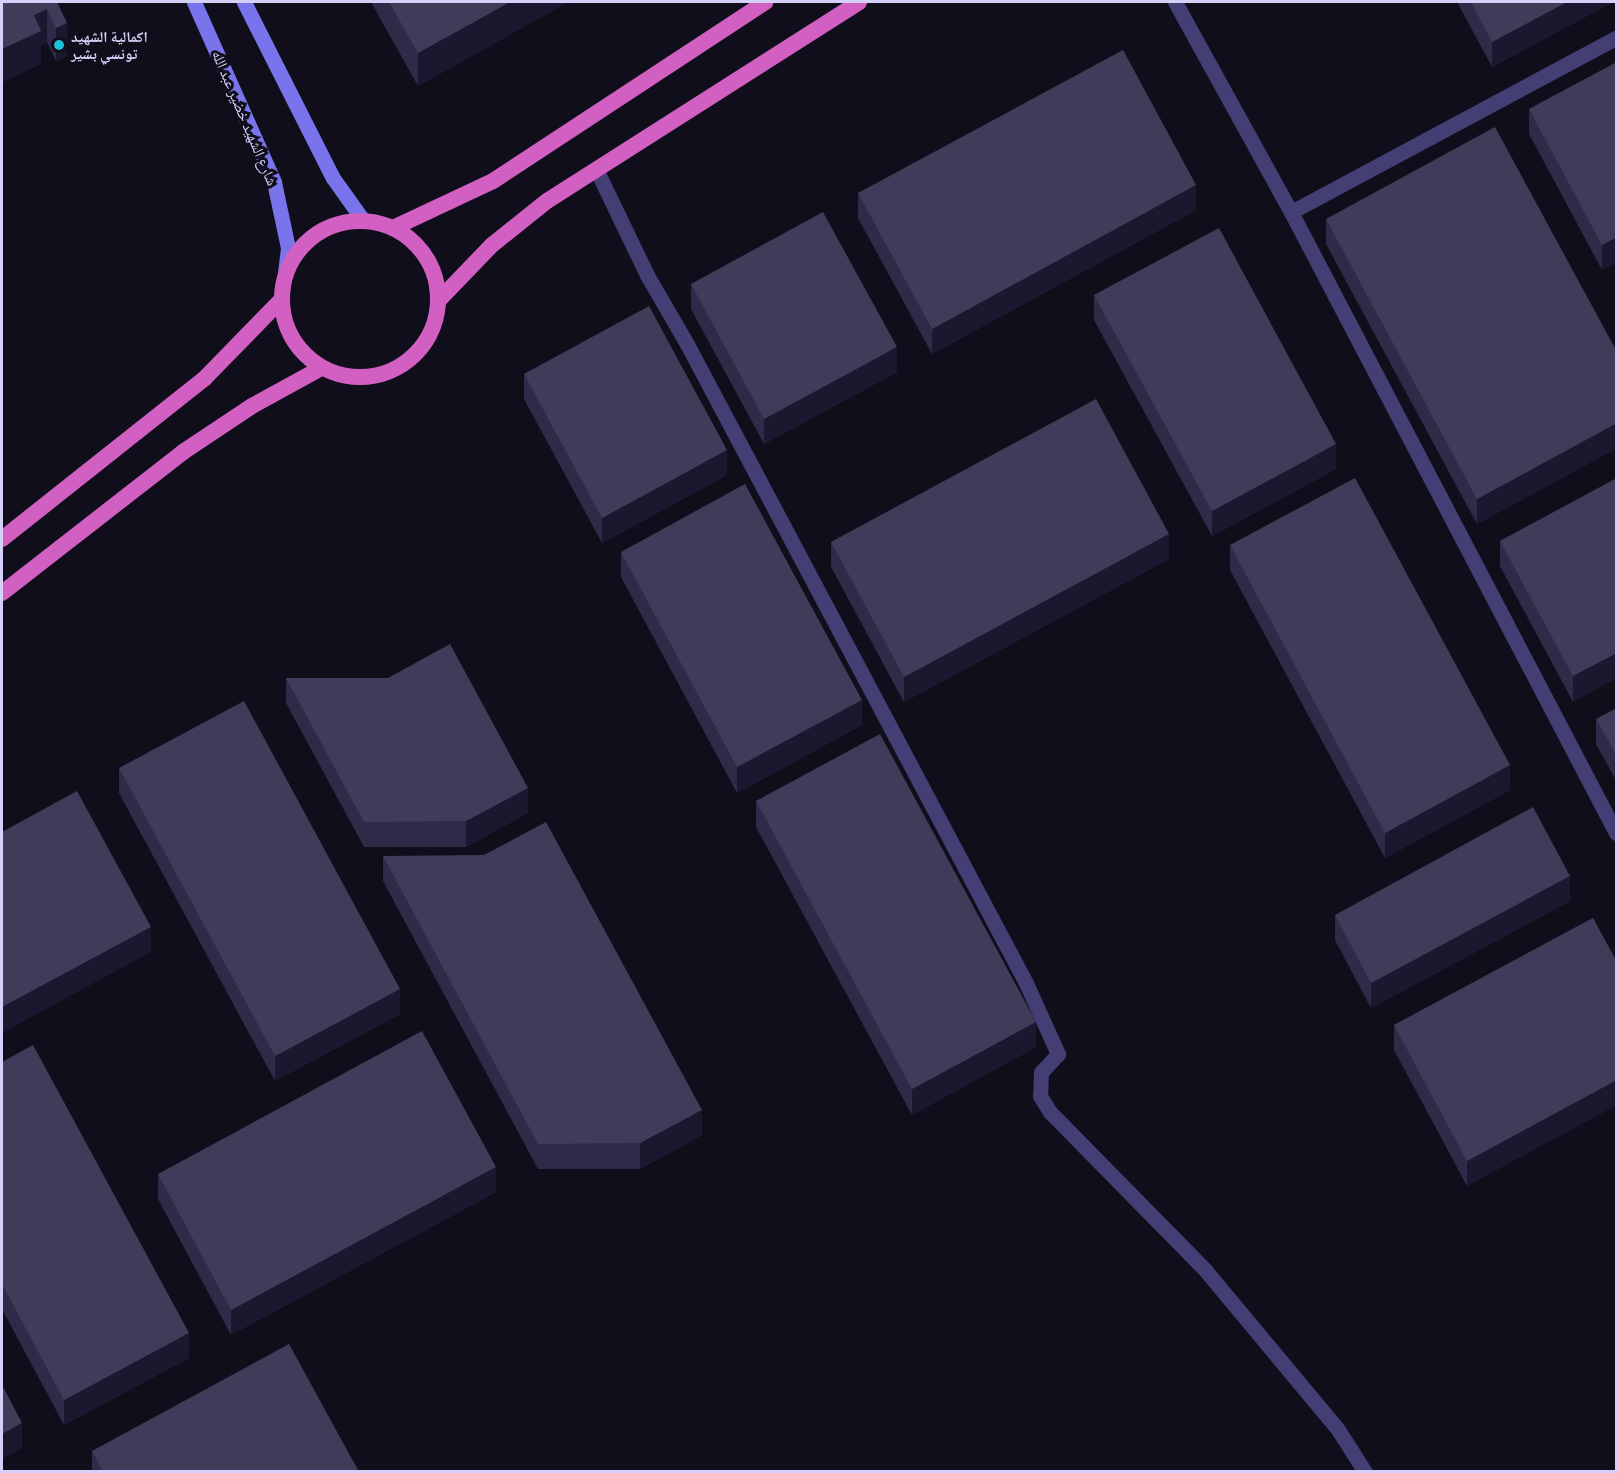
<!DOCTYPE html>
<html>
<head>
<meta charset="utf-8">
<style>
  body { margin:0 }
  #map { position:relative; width:1618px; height:1473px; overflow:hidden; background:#110e1c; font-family:"PT Sans Narrow","Noto Naskh Arabic",sans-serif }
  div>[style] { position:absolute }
  .minor>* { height:15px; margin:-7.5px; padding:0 7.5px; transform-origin:7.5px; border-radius:7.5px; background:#433f75 }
  .secondary>* { height:15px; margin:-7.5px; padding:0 7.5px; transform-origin:7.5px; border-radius:7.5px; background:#7974eb }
  .trunk>* { height:16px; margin:-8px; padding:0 8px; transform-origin:8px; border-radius:8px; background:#d260c2 }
  .trunk>.ring { margin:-8px; padding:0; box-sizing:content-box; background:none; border:16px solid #d260c2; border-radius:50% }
  .wall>* { inset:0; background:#2f2a47 }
  .shaded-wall>* { inset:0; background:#1c172e }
  .building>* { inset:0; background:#413b5a }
  .dots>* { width:16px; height:16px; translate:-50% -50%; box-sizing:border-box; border:3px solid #110e1c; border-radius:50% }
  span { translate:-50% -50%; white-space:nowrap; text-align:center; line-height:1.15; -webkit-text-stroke:6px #110e1c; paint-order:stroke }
  .poi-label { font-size:15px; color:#d5d0f8; font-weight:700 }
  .left { translate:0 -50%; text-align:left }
  .street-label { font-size:15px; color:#d5d0f8 }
  .frame { position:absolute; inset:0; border:3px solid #d5d0f8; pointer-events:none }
</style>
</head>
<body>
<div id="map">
  <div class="minor">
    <div style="left:1175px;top:2px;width:240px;rotate:61.1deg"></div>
    <div style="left:1291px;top:212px;width:701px;rotate:62.37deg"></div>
    <div style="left:596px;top:169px;width:118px;rotate:64.3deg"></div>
    <div style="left:647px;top:275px;width:80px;rotate:59.9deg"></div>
    <div style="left:687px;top:344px;width:723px;rotate:62.05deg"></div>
    <div style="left:1026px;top:983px;width:78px;rotate:65.7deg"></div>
    <div style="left:1058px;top:1054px;width:25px;rotate:133deg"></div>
    <div style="left:1041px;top:1072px;width:24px;rotate:92deg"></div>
    <div style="left:1040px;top:1096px;width:19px;rotate:58deg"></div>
    <div style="left:1050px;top:1112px;width:223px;rotate:45.5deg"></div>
    <div style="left:1206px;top:1271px;width:204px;rotate:50.2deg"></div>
    <div style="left:1337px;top:1428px;width:52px;rotate:57.5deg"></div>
    <div style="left:1291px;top:212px;width:369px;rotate:-28.2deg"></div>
  </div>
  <div class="secondary">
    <div style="left:194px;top:2px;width:197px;rotate:66deg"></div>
    <div style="left:274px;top:182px;width:67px;rotate:78deg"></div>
    <div style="left:288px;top:248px;width:25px;rotate:97deg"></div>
    <div style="left:244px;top:2px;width:197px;rotate:63.2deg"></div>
    <div style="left:333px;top:178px;width:52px;rotate:54.5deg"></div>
  </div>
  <div class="trunk">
    <div class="ring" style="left:282px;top:221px;width:140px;height:140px"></div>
    <div style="left:393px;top:228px;width:110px;rotate:-25.2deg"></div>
    <div style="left:493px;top:181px;width:326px;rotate:-33.3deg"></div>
    <div style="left:439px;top:300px;width:76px;rotate:-46.1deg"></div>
    <div style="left:492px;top:245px;width:70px;rotate:-38.7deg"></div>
    <div style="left:547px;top:201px;width:370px;rotate:-32.5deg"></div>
    <div style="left:2px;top:539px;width:258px;rotate:-38.4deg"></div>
    <div style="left:204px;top:379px;width:110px;rotate:-45.7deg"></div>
    <div style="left:2px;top:593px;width:229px;rotate:-37.9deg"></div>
    <div style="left:183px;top:452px;width:83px;rotate:-33.7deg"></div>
    <div style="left:252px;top:406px;width:79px;rotate:-28.8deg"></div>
  </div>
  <div class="wall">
    <div style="clip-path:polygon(2px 2px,57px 2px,67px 56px,56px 61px,47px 42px,41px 45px,41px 64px,2px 82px)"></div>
    <div style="clip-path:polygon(372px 2px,568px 2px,418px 86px,372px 4px)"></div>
    <div style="clip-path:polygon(1457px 2px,1613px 2px,1492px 67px)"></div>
    <div style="clip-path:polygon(1617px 62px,1617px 262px,1602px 270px,1529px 134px,1529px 109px)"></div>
    <div style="clip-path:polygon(858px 193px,1196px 210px,932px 354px,858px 218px)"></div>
    <div style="clip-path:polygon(1326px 219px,1617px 352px,1617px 448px,1477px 524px,1326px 244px)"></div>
    <div style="clip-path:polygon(691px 284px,897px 372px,764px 444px,691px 309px)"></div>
    <div style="clip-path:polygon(1094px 295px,1336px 469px,1212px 536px,1094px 320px)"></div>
    <div style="clip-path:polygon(524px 374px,727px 475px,602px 543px,524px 399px)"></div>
    <div style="clip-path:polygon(1617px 478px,1573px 702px,1500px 566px,1500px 541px)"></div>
    <div style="clip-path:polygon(831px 542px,1169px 559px,904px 702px,831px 567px)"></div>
    <div style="clip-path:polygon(1230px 545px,1510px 790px,1385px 858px,1230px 570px)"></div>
    <div style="clip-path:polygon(621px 552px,862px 725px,737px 793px,621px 577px)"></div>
    <div style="clip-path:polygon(286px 678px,388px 678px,528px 813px,466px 847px,364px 847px,286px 703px)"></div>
    <div style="clip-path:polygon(1617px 708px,1617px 782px,1596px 744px,1596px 719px)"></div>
    <div style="clip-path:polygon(119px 768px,400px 1014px,275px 1081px,119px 793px)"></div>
    <div style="clip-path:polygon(756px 801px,1036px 1047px,912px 1115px,756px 827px)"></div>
    <div style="clip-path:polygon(383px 856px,702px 1135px,640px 1169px,538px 1169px,383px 881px)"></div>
    <div style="clip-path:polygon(1570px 901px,1371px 1008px,1335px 940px,1335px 915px)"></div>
    <div style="clip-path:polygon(1593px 918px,1467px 1186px,1394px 1050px,1394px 1025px)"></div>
    <div style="clip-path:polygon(2px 1062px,189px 1358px,64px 1425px,2px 1309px)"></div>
    <div style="clip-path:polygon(158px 1174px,496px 1192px,231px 1335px,158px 1199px)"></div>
    <div style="clip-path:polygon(92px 1451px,359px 1472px,92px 1472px)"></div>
  </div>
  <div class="shaded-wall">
    <div style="clip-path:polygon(510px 2px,568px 2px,418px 86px,418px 53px)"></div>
    <div style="clip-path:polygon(1567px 2px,1613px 2px,1492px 67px,1492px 42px)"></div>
    <div style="clip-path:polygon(47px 9px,47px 42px,41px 45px,41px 64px,2px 82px,2px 49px,34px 15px)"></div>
    <div style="clip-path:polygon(67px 23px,67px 56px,56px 61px,56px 28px)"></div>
    <div style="clip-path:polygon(1196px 185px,1196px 210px,932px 354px,932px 329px)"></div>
    <div style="clip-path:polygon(1617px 237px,1617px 262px,1602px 270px,1602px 245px)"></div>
    <div style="clip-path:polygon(897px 347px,897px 372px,764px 444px,764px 419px)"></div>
    <div style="clip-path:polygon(1617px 423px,1617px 448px,1477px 524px,1477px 499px)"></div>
    <div style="clip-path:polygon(1336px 444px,1336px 469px,1212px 536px,1212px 511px)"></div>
    <div style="clip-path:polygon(727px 450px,727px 475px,602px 543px,602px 518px)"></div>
    <div style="clip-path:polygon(1169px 534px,1169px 559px,904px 702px,904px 677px)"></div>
    <div style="clip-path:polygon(1617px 653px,1617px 678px,1573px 702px,1573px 676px)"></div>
    <div style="clip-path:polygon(862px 700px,862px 725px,737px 793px,737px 767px)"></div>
    <div style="clip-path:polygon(1510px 765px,1510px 790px,1385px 858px,1385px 833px)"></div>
    <div style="clip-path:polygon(528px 788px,528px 813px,466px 847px,466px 821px)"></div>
    <div style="clip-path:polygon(1570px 876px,1570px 901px,1371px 1008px,1371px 983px)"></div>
    <div style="clip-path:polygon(151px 927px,151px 952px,2px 1033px,2px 1007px)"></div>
    <div style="clip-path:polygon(400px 989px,400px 1014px,275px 1081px,275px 1056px)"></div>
    <div style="clip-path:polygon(1036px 1022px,1036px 1047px,912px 1115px,912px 1089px)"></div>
    <div style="clip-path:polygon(1617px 1080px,1617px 1105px,1467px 1186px,1467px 1161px)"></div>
    <div style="clip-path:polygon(702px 1110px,702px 1135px,640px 1169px,640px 1143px)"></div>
    <div style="clip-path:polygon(496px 1167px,496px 1192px,231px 1335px,231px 1310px)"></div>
    <div style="clip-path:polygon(189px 1333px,189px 1358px,64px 1425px,64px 1400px)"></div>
    <div style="clip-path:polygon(22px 1423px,22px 1448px,2px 1459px,2px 1434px)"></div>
  </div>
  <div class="building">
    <div style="clip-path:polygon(2px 2px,57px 2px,67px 23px,56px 28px,47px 9px,34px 15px,41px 31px,2px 49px)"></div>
    <div style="clip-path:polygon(389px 2px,510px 2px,418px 53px)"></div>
    <div style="clip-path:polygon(1471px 2px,1567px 2px,1492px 42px)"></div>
    <div style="clip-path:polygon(1123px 50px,1196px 185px,932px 329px,858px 193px)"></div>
    <div style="clip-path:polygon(1617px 62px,1617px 237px,1602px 245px,1529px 109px)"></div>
    <div style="clip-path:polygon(1495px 127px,1617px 352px,1617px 423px,1477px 499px,1326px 219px)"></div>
    <div style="clip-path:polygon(823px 212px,897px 347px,764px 419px,691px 284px)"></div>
    <div style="clip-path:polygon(1219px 228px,1336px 444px,1212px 511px,1094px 295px)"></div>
    <div style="clip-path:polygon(649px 306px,727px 450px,602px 518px,524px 374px)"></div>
    <div style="clip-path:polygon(1096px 399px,1169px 534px,904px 677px,831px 542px)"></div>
    <div style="clip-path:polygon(1355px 478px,1510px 765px,1385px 833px,1230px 545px)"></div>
    <div style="clip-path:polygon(1617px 478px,1617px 653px,1573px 676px,1500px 541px)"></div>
    <div style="clip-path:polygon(745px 484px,862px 700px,737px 767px,621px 552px)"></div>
    <div style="clip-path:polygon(450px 644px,528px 788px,466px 821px,364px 822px,286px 678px,388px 678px)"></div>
    <div style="clip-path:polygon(244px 701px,400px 989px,275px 1056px,119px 768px)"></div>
    <div style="clip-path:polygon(1617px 708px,1617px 756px,1596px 719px)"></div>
    <div style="clip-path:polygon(880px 734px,1036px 1022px,912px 1089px,756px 801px)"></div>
    <div style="clip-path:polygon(77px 791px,151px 927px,2px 1007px,2px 832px)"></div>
    <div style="clip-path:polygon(1533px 807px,1570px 876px,1371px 983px,1335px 915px)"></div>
    <div style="clip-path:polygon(546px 822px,702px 1110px,640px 1143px,538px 1144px,383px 856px,484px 855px)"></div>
    <div style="clip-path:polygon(1593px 918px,1617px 962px,1617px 1080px,1467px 1161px,1394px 1025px)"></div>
    <div style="clip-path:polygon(422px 1031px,496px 1167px,231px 1310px,158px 1174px)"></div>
    <div style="clip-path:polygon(33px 1045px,189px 1333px,64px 1400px,2px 1284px,2px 1062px)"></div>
    <div style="clip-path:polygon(289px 1344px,359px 1472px,103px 1472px,92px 1451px)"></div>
    <div style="clip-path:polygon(2px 1385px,22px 1423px,2px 1434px)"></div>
  </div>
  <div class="dots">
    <div style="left:59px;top:45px;background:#1ec0d6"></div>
  </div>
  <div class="poi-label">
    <span class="left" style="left:71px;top:45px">اكمالية الشهيد<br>تونسي بشير</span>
  </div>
  <div class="street-label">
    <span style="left:245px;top:118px;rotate:67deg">شارع الشهيد خضير عبد الله</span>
  </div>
  <div class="frame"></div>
</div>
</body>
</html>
